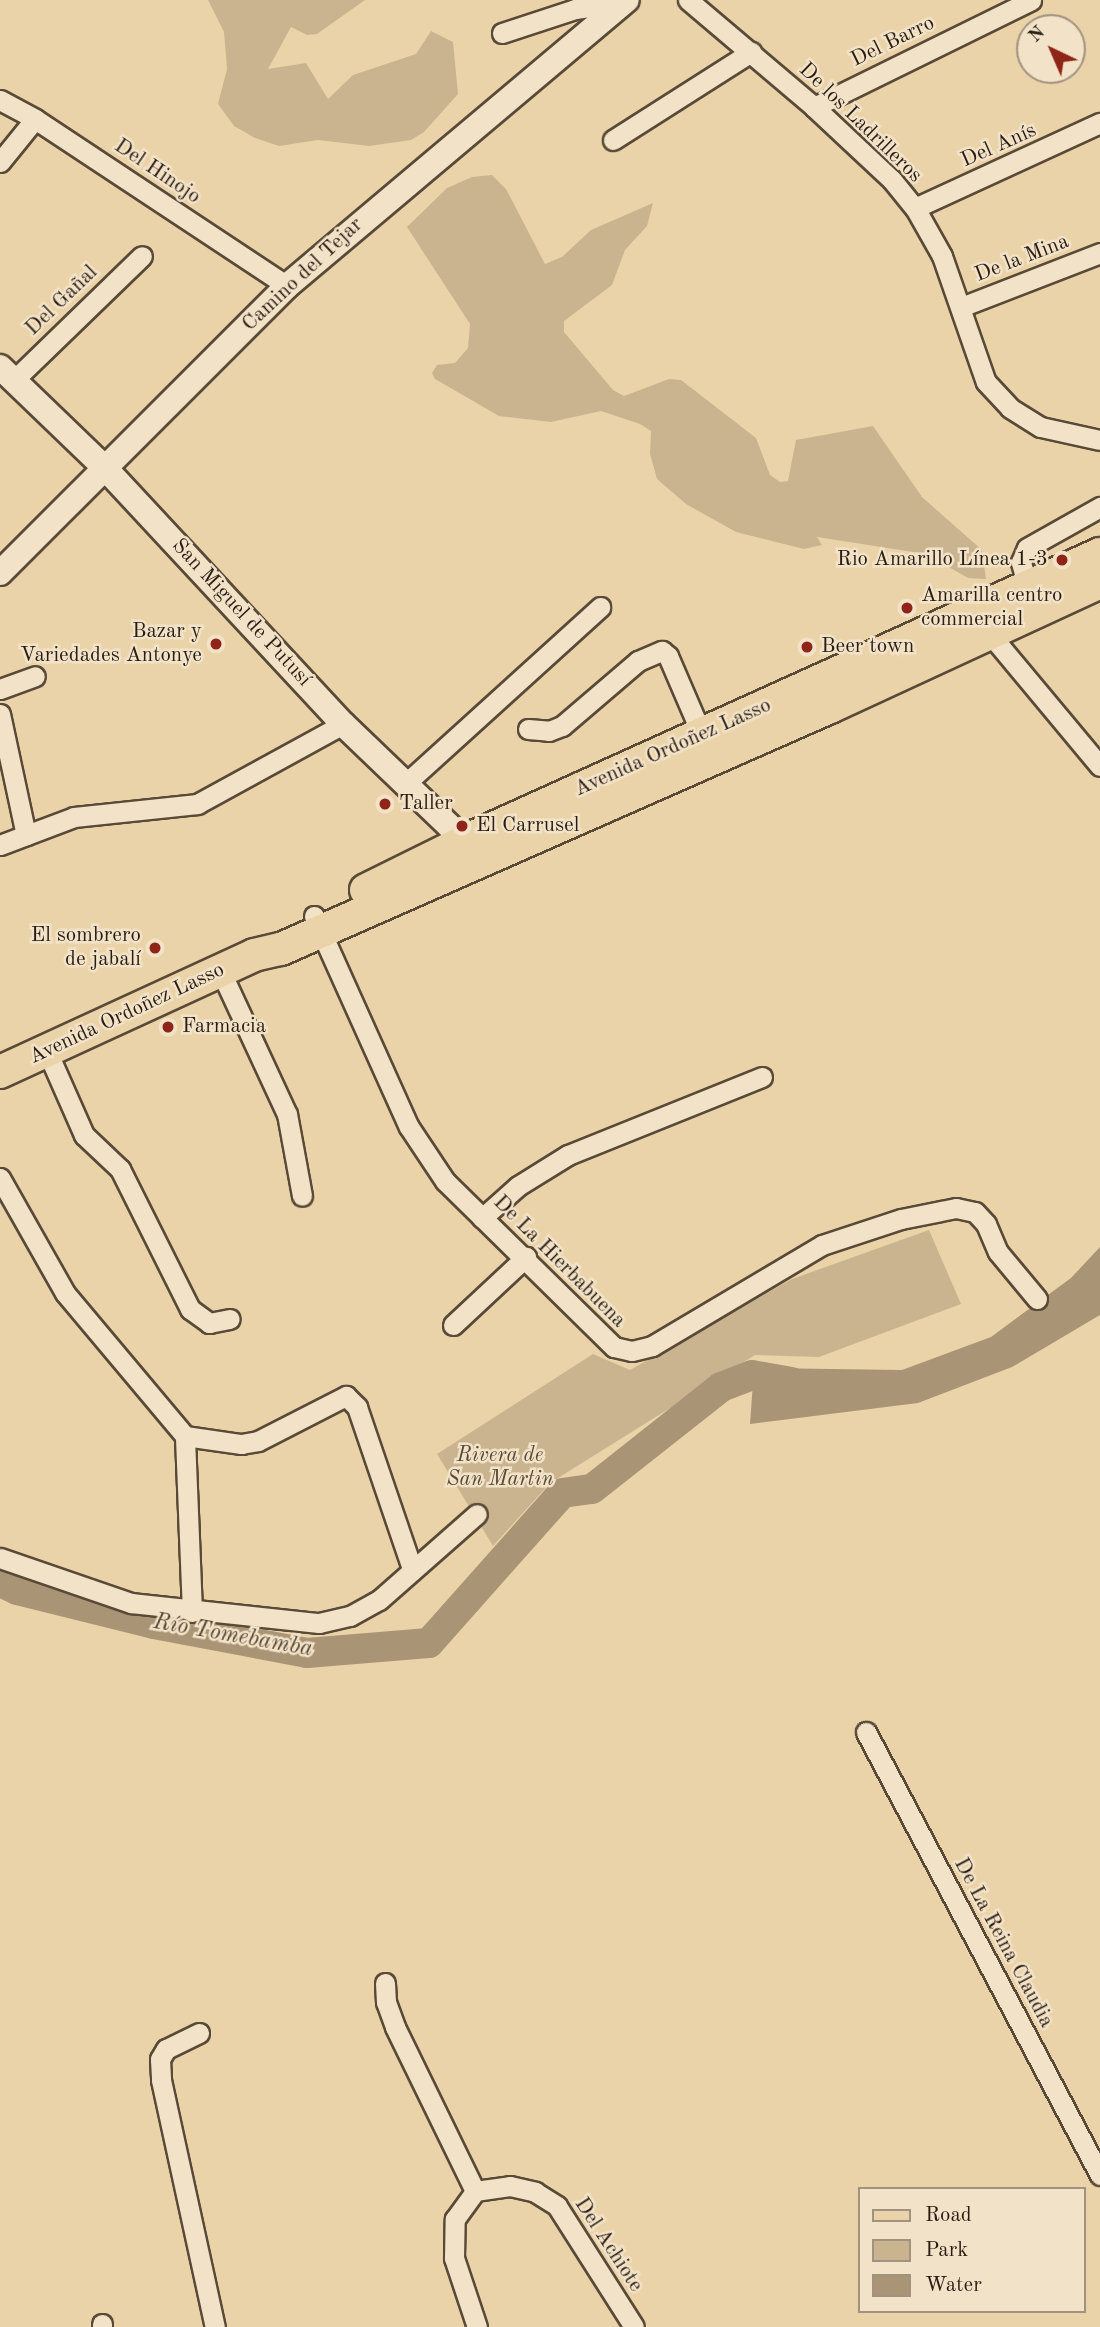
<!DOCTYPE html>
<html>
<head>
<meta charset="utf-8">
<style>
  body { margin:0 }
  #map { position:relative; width:1100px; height:2327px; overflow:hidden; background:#ebd3a9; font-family:"Old Standard TT",serif }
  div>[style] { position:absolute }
  .green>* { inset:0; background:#cab490 }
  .water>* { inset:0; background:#a99576 }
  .river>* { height:30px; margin:-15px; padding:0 15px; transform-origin:15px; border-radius:15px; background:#a99576 }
  .roads { filter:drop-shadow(2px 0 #594a38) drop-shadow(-2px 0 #594a38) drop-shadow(0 2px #594a38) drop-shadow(0 -2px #594a38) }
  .minor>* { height:19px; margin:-9.5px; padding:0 9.5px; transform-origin:9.5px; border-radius:9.5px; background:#f2e2c7 }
  .tertiary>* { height:24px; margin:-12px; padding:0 12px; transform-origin:12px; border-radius:12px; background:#f2e2c7 }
  .primary>* { height:32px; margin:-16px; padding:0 16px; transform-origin:16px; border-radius:16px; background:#ebd3a9 }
  .dots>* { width:19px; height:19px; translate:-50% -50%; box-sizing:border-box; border:4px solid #f2e2c7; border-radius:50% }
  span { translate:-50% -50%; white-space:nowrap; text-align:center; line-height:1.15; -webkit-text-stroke:5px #f2e2c7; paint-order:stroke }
  .street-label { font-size:21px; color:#281c13 }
  .poi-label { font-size:21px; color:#281c13 }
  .right { translate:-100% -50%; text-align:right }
  .left { translate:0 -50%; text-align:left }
  .park-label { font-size:21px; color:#594a38; font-style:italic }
  .water-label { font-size:23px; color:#554636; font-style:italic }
  .legend { position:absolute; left:858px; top:2187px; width:228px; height:126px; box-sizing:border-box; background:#f2e2c7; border:2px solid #a1937f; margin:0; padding:9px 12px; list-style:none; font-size:21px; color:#281c13 }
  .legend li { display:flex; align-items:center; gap:14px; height:35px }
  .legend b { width:35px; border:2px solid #a1937f }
  .north { position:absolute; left:1016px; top:14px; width:70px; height:70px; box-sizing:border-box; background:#f2e2c7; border:2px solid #a1937f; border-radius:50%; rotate:316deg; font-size:19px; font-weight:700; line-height:28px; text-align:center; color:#281c13 }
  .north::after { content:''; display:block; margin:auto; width:24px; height:32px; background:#8f2418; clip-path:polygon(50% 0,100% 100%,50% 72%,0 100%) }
</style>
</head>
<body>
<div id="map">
  <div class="green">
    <div style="clip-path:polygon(208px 0,365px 0,317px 34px,307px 35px,291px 27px,268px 69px,306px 63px,328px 99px,353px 75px,416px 54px,431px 31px,453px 42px,458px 94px,424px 132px,411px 140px,369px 146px,318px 140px,279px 146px,255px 138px,234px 126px,218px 104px,227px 69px,224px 32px)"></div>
    <div style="clip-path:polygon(492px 175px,506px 189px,545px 264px,562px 257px,591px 230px,653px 203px,647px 226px,625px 250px,612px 285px,564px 321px,564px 332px,613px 390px,624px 396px,669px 379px,681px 380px,756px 438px,770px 475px,780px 482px,788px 481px,796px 440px,873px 426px,922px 497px,982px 550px,986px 579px,968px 578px,926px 554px,817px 537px,822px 545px,804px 549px,736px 532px,686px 504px,657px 479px,650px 454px,651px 431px,640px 424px,601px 411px,551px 422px,499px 416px,435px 379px,432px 373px,437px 365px,455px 363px,468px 348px,470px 324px,407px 227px,447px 188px,472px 177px)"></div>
    <div style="clip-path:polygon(929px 1230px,961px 1304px,819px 1357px,755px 1355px,550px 1483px,493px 1546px,437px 1454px,593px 1354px,630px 1370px,792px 1279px)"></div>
  </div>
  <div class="water">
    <div style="clip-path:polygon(1100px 1247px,1100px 1315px,1012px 1367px,918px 1403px,750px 1424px,754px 1368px,902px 1370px,991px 1337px,1071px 1278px)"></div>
  </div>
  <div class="river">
    <div style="left:0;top:1582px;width:19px;rotate:25deg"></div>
    <div style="left:17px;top:1590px;width:141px;rotate:13.9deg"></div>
    <div style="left:154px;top:1624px;width:156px;rotate:10.7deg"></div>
    <div style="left:307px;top:1653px;width:122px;rotate:-4.7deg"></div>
    <div style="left:429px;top:1643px;width:200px;rotate:-48.4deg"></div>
    <div style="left:562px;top:1493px;width:30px;rotate:-8deg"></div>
    <div style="left:592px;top:1489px;width:164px;rotate:-38.3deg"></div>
    <div style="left:721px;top:1387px;width:33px;rotate:-21deg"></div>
    <div style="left:752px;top:1375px;width:40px;rotate:10deg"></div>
  </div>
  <div class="roads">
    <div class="minor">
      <div style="left:688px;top:0;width:165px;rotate:40.3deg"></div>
      <div style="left:814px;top:107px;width:107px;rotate:43.1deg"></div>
      <div style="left:892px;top:180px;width:36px;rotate:51deg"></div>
      <div style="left:915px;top:208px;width:55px;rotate:60.6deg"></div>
      <div style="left:942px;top:256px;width:133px;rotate:70.8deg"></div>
      <div style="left:986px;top:382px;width:35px;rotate:47deg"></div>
      <div style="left:1010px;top:408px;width:36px;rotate:32deg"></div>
      <div style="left:1041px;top:427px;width:60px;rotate:12.4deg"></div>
      <div style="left:502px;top:33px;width:77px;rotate:-18.2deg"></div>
      <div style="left:575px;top:9px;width:50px;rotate:-8deg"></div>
      <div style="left:0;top:100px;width:40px;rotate:28deg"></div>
      <div style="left:35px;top:119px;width:302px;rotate:33.5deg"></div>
      <div style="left:814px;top:107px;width:242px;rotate:-26.2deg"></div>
      <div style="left:613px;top:140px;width:164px;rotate:-32.5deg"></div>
      <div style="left:0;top:162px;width:55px;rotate:-50.9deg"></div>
      <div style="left:915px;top:208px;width:204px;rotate:-24.7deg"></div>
      <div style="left:961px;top:307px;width:149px;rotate:-21.2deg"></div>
      <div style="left:14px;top:380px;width:178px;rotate:-44.1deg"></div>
      <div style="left:1028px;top:587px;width:26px;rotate:-106deg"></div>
      <div style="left:1021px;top:562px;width:15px;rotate:-67deg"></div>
      <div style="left:1027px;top:548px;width:84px;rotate:-29.3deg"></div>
      <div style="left:989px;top:633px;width:173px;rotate:50.2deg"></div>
      <div style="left:0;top:689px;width:37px;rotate:-20deg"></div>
      <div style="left:0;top:714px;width:124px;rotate:77.9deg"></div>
      <div style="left:528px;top:729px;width:21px;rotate:5deg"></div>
      <div style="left:549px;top:731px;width:14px;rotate:-21deg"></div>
      <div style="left:562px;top:726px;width:100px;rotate:-40.5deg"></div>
      <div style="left:638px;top:661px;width:26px;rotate:-23deg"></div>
      <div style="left:662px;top:651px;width:8px;rotate:40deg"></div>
      <div style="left:668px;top:656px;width:86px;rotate:66.7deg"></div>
      <div style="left:404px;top:785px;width:265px;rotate:-42.2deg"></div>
      <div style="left:0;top:845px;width:79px;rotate:-20.7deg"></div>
      <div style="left:74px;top:817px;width:124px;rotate:-6deg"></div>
      <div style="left:197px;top:804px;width:166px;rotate:-28.7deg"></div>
      <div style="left:314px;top:916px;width:231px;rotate:65.8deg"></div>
      <div style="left:409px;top:1127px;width:65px;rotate:56.3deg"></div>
      <div style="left:445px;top:1181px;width:237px;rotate:44.5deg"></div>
      <div style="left:614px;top:1347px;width:18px;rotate:13deg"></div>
      <div style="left:632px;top:1351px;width:21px;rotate:-14deg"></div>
      <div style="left:652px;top:1346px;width:198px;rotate:-30.7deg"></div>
      <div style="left:822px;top:1245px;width:83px;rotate:-18.2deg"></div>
      <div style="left:901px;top:1219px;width:56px;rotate:-11.3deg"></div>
      <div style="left:956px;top:1208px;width:19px;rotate:12deg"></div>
      <div style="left:975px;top:1212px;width:16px;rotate:47deg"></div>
      <div style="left:986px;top:1224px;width:30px;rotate:67deg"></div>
      <div style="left:998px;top:1252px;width:61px;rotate:50.3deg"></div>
      <div style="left:221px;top:972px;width:157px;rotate:65.1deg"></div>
      <div style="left:287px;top:1114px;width:83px;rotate:79.6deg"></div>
      <div style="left:47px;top:1051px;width:92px;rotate:66.2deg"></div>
      <div style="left:84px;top:1135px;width:50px;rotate:43.4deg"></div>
      <div style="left:120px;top:1169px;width:157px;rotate:63.4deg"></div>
      <div style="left:190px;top:1309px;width:24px;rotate:36deg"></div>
      <div style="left:209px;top:1323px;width:21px;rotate:-11deg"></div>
      <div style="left:0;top:1178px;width:132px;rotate:60.5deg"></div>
      <div style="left:65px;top:1293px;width:187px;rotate:50deg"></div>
      <div style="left:482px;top:1218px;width:48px;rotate:-41.6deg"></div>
      <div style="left:518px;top:1186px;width:59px;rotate:-31.8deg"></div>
      <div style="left:568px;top:1155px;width:209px;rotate:-21.9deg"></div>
      <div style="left:453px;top:1325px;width:100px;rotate:-43deg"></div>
      <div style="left:0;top:1558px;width:139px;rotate:19deg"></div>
      <div style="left:131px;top:1603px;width:189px;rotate:6.1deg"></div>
      <div style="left:319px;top:1623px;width:32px;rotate:-13deg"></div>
      <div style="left:350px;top:1616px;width:33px;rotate:-29deg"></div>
      <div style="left:379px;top:1600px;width:130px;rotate:-41.3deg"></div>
      <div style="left:192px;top:1612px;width:176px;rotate:-92.3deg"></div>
      <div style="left:185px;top:1436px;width:57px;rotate:8.1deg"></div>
      <div style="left:241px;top:1444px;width:17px;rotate:-10deg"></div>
      <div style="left:258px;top:1441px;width:99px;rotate:-27.1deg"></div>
      <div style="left:346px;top:1396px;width:16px;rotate:45deg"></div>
      <div style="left:357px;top:1407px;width:171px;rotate:71.2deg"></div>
      <div style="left:866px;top:1732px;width:501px;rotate:62.16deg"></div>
      <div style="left:385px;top:1983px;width:19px;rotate:87deg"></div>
      <div style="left:386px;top:2002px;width:27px;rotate:70deg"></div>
      <div style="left:395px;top:2027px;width:182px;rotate:64deg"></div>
      <div style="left:199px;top:2033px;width:37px;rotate:154deg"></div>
      <div style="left:166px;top:2049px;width:12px;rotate:121deg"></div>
      <div style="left:160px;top:2059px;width:21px;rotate:87deg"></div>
      <div style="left:161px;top:2080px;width:253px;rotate:77.7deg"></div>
      <div style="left:102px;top:2324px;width:3px;rotate:90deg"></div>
      <div style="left:477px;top:2327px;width:73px;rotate:-108.4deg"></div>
      <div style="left:454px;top:2258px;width:39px;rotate:-89deg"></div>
      <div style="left:455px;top:2219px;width:34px;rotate:-54deg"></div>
      <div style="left:475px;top:2191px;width:35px;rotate:-8deg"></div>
      <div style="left:510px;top:2186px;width:26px;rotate:13deg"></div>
      <div style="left:535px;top:2192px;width:26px;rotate:32deg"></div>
      <div style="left:557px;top:2206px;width:143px;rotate:57.5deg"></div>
    </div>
    <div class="tertiary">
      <div style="left:0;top:367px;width:146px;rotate:43.9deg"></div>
      <div style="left:105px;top:468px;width:350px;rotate:47.1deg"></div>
      <div style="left:343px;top:724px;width:169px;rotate:43.8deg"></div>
      <div style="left:465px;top:841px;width:17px;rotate:59deg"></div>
      <div style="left:0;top:573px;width:406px;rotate:-45deg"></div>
      <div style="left:287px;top:286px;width:444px;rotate:-40.1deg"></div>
    </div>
    <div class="primary">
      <div style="left:366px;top:890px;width:110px;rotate:-26.3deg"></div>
      <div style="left:465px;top:841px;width:697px;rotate:-24.32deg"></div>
      <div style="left:0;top:1072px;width:280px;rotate:-24.7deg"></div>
      <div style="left:254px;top:955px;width:28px;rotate:-13deg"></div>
      <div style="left:281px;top:949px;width:600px;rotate:-23.79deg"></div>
      <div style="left:830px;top:707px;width:298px;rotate:-24.8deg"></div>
    </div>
  </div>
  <div class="dots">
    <div style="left:1062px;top:560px;background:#8f2418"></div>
    <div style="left:907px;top:608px;background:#8f2418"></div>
    <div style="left:216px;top:644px;background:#8f2418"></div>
    <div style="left:807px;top:647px;background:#8f2418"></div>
    <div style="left:385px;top:804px;background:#8f2418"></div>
    <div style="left:462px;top:826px;background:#8f2418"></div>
    <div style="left:155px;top:948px;background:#8f2418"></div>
    <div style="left:168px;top:1027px;background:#8f2418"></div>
  </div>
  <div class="street-label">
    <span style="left:893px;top:42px;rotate:-26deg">Del Barro</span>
    <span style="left:860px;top:123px;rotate:44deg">De los Ladrilleros</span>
    <span style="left:999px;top:146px;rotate:-24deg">Del Anís</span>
    <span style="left:157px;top:172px;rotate:34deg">Del Hinojo</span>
    <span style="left:1022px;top:259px;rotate:-21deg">De la Mina</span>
    <span style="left:303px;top:275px;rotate:-43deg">Camino del Tejar</span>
    <span style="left:62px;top:301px;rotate:-44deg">Del Gañal</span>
    <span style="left:241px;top:613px;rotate:47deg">San Miguel de Putusí</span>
    <span style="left:673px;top:748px;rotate:-24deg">Avenida Ordoñez Lasso</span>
    <span style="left:127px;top:1014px;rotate:-25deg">Avenida Ordoñez Lasso</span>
    <span style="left:559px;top:1262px;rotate:45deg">De La Hierbabuena</span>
    <span style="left:1003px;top:1943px;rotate:62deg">De La Reina Claudia</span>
    <span style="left:608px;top:2245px;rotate:57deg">Del Achiote</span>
  </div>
  <div class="poi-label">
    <span class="right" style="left:1048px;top:560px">Rio Amarillo Línea 1-3</span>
    <span class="left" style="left:921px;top:608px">Amarilla centro<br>commercial</span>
    <span class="right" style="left:202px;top:644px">Bazar y<br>Variedades Antonye</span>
    <span class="left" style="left:821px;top:647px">Beer town</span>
    <span class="left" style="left:399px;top:804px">Taller</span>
    <span class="left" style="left:476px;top:826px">El Carrusel</span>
    <span class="right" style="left:141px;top:948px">El sombrero<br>de jabalí</span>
    <span class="left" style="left:182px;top:1027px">Farmacia</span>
  </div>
  <div class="park-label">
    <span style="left:500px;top:1468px">Rivera de<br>San Martin</span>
  </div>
  <div class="water-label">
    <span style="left:233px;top:1636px;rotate:10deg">Río Tomebamba</span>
  </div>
  <ul class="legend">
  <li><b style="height:9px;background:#ebd3a9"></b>Road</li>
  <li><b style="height:19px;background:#cab490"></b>Park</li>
  <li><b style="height:19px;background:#a99576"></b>Water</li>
  </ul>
  <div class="north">N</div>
</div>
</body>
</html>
